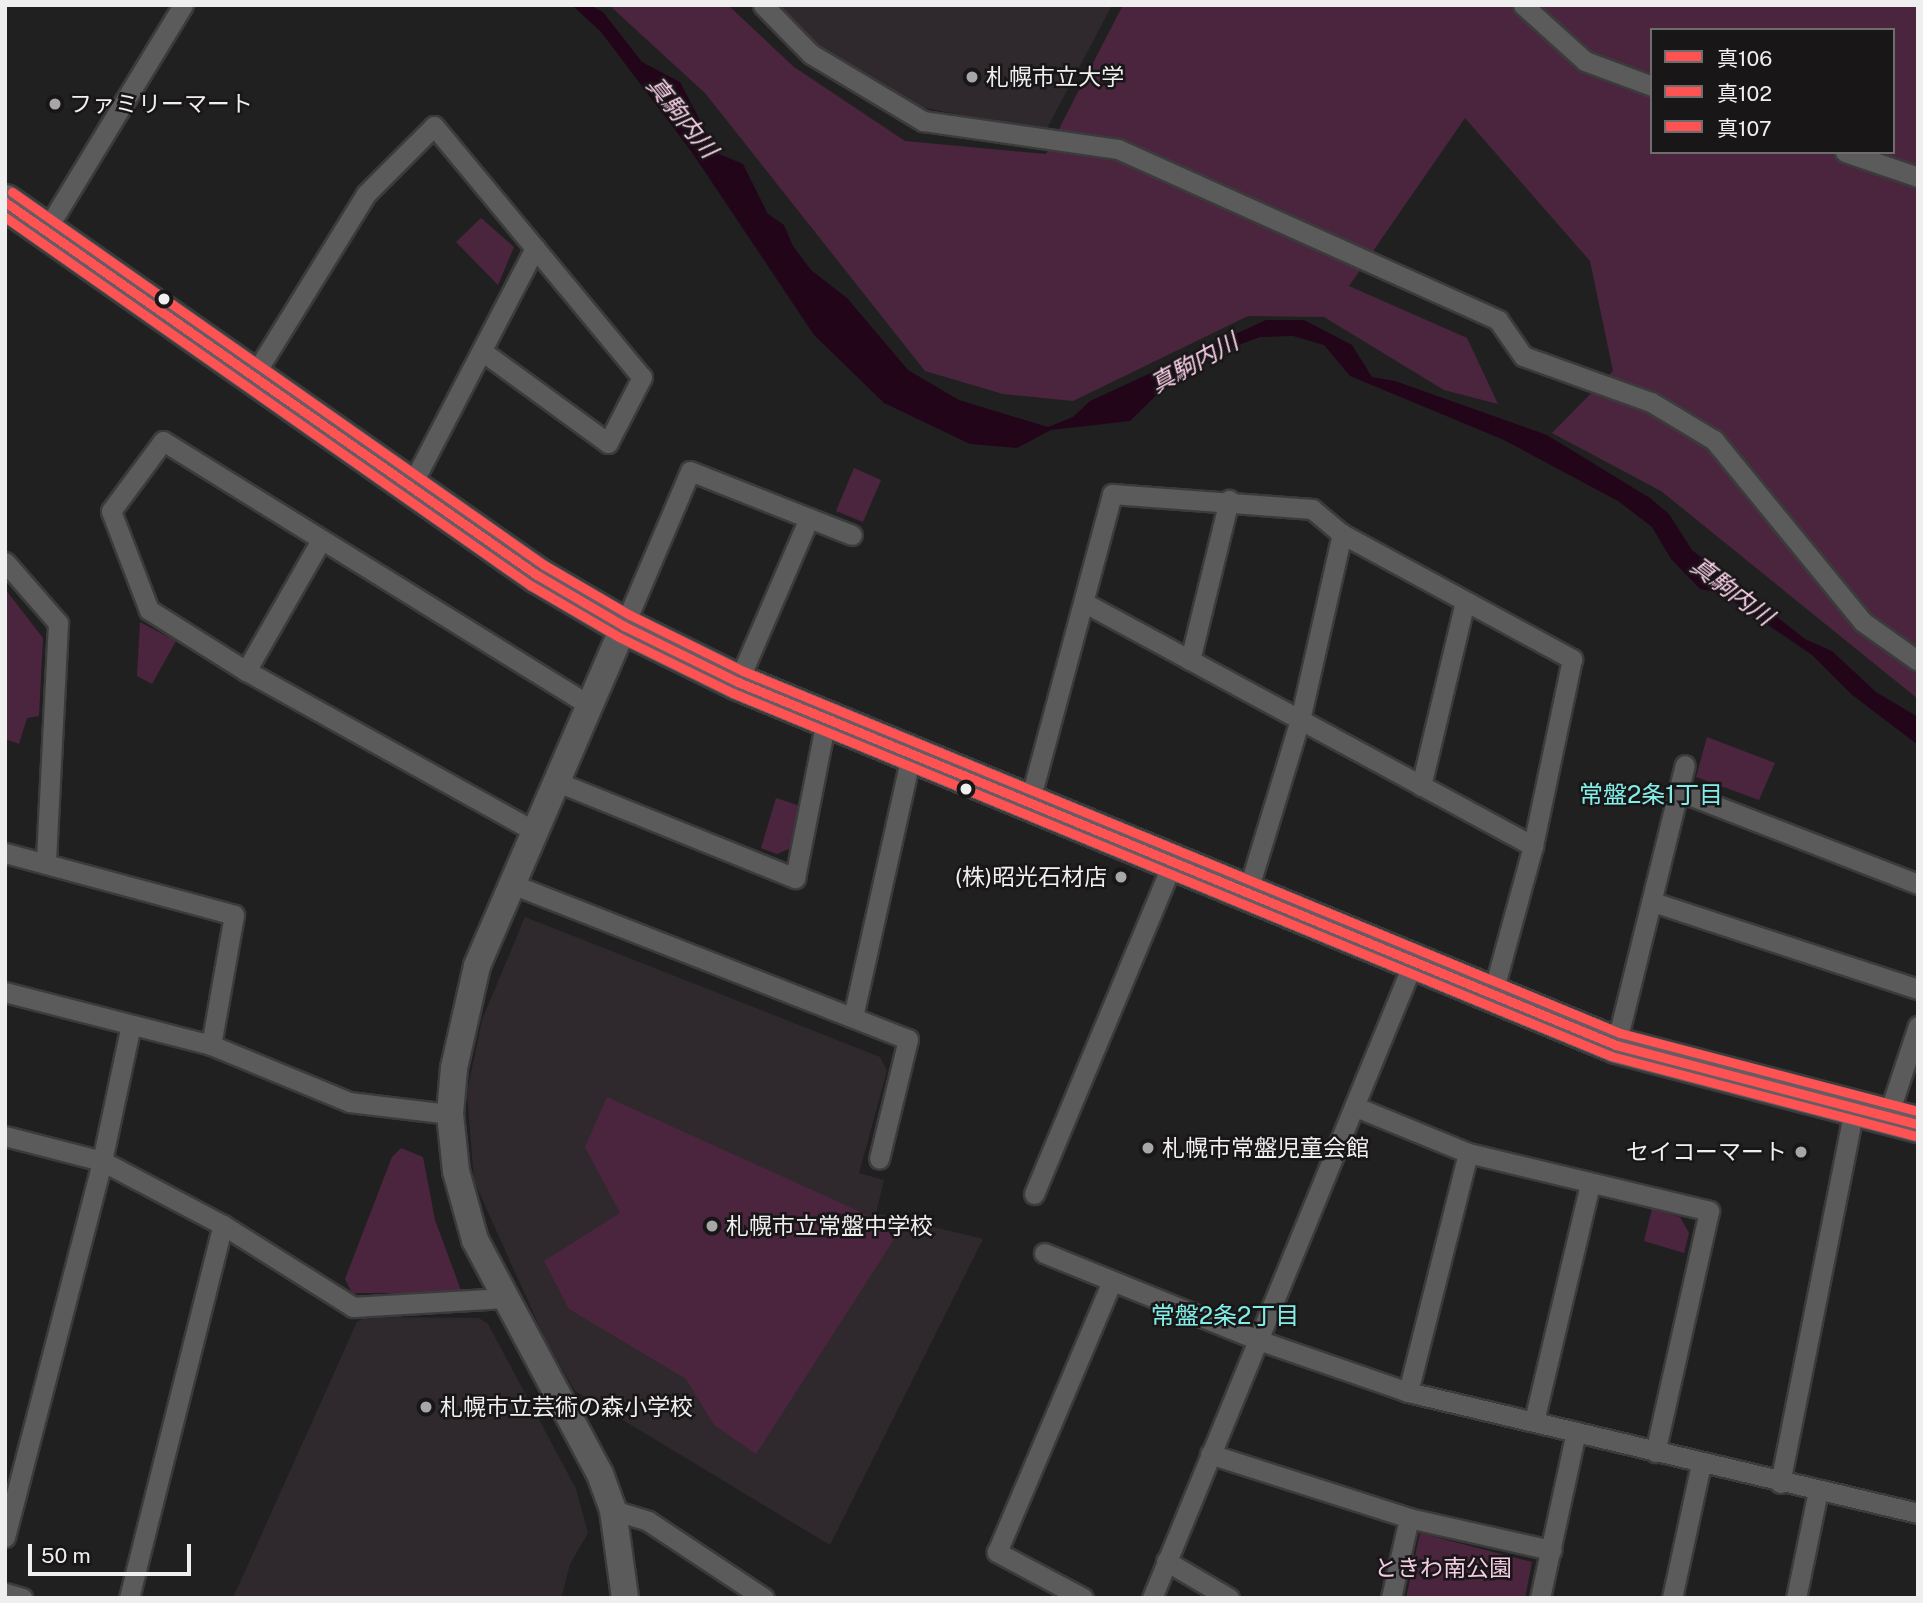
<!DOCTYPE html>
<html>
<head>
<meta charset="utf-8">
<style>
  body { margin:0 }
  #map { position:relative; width:1923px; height:1603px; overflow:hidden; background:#212021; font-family:"Public Sans","Noto Sans JP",sans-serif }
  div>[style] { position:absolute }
  .built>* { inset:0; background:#2f292d }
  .green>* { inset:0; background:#4b253e }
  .water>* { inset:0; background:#23051a }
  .roads { filter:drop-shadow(2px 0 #3c3b3c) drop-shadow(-2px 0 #3c3b3c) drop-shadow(0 2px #3c3b3c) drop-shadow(0 -2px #3c3b3c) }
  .street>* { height:19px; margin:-9.5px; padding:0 9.5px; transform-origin:9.5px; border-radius:9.5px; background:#5c5b5c }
  .secondary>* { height:26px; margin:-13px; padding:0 13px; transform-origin:13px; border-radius:13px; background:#5c5b5c }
  .highway>* { height:35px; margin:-17.5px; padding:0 17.5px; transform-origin:17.5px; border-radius:17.5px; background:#675c63 }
  .bus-1>* { height:9px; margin:-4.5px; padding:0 4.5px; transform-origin:4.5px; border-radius:4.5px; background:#ff5353 }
  .bus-2>* { height:9px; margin:-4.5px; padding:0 4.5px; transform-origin:4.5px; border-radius:4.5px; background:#ff5353 }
  .bus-3>* { height:9px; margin:-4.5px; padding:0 4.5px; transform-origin:4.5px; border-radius:4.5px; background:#ff5353 }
  .dots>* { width:19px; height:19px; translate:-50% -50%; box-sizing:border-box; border:4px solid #181617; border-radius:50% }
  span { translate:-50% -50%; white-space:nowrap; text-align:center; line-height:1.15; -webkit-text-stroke:5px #181617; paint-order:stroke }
  .poi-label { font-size:23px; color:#f0eff0 }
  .left { translate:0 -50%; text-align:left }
  .right { translate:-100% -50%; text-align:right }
  .park-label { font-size:23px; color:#f5cbe4 }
  .water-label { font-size:24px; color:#fbd0ea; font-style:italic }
  .neighbourhood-label { font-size:24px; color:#83eee8 }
  .frame { position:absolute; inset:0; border:7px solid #f0eff0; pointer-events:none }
  .legend { position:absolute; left:1650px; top:28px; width:245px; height:126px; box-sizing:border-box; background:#181617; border:2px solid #6e6d6e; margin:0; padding:9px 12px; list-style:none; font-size:21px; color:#f0eff0 }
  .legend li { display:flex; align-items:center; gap:14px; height:35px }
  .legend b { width:35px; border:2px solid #6e6d6e }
  .scale { position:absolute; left:28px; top:1544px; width:163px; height:32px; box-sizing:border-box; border:4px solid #f0eff0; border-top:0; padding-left:9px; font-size:21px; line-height:24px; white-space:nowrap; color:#f0eff0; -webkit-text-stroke:5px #181617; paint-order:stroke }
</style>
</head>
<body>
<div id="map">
  <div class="built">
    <div style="clip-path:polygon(776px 5px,1112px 5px,1045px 132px,921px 107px,819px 47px)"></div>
    <div style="clip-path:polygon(525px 917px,880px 1057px,887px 1071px,859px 1173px,884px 1180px,876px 1213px,983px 1239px,830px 1545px,575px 1391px,545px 1339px,474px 1181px,467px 1092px,482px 1020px)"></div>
    <div style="clip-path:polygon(366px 1317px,479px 1318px,488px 1324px,576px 1489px,588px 1533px,570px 1564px,561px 1598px,233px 1598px,357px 1322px)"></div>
  </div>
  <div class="green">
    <div style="clip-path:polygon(evenodd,609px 5px,728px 5px,794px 67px,905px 141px,1046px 154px,1123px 5px,1918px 5px,1918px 699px,1661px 491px,1552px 433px,1613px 371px,1590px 261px,1465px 118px,1349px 286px,1467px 338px,1498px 404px,1444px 390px,1324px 317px,1248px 316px,1073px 401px,1003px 394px,925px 371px,705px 93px,609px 5px,1652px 30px,1893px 30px,1893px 152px,1652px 152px,1652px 30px)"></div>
    <div style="clip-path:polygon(481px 218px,514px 247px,498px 285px,456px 242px)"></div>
    <div style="clip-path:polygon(854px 468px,881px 480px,863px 522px,836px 511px)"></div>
    <div style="clip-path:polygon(5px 589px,43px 638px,39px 716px,27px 718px,19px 744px,5px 739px)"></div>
    <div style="clip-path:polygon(140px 622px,176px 641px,152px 684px,137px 676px)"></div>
    <div style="clip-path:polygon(1707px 737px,1775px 763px,1759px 800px,1696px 777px)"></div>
    <div style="clip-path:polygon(776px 798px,800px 806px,789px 849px,777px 854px,761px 848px)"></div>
    <div style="clip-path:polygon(607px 1097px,900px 1230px,756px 1454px,714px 1425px,686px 1379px,569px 1309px,544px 1261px,620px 1213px,585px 1147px)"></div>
    <div style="clip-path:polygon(401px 1148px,423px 1157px,435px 1220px,462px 1293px,352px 1293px,345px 1279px,392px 1157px)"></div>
    <div style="clip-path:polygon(1652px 1209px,1680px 1217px,1689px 1233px,1684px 1253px,1644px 1241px)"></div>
    <div style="clip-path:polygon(1420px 1533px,1532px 1562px,1525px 1598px,1406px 1598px)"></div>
  </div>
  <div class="water">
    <div style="clip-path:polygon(572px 5px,590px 5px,603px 12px,642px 62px,680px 82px,717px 153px,743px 164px,768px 214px,784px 225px,793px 246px,811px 270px,847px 298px,908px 370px,959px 400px,1048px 427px,1073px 417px,1090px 401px,1266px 320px,1304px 320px,1352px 345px,1372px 377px,1395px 381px,1547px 435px,1650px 498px,1669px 514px,1692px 550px,1805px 639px,1832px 651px,1876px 692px,1918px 717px,1918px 745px,1851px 694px,1812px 655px,1721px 593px,1700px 589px,1671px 559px,1652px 527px,1618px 501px,1504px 440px,1350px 376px,1324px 345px,1293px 336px,1260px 337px,1215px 354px,1171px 381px,1130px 421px,1051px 430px,1017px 448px,970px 444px,884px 403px,814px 335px,691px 151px,601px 32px)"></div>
  </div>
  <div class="roads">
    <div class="street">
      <div style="left:763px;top:5px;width:69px;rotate:45.6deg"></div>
      <div style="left:811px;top:54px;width:131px;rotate:30.9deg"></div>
      <div style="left:923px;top:121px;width:197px;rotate:8.2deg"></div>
      <div style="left:1118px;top:149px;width:417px;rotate:24.2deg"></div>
      <div style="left:1498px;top:320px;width:44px;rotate:55.2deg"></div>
      <div style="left:1523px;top:356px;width:136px;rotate:19.8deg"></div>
      <div style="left:1651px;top:402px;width:74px;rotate:31.1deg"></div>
      <div style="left:1714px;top:440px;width:235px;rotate:50.7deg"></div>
      <div style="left:1863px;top:622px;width:67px;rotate:35.3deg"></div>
      <div style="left:1523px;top:5px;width:84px;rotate:42.1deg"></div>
      <div style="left:1585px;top:61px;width:72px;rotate:20.5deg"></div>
      <div style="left:1845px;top:152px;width:77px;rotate:18.9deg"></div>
      <div style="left:45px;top:232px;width:266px;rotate:-58.7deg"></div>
      <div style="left:253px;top:377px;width:215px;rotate:-58.3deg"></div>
      <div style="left:366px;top:194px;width:96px;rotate:-45deg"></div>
      <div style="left:434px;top:126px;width:326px;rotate:50.4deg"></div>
      <div style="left:642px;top:377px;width:74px;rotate:117.3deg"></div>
      <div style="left:608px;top:443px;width:156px;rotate:-143.9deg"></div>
      <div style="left:410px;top:488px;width:271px;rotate:-62.5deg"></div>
      <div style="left:809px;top:518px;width:46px;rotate:21.6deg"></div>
      <div style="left:5px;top:562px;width:81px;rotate:49deg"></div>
      <div style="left:58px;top:623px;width:241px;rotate:92.9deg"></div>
      <div style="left:1085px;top:603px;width:510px;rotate:28.48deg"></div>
      <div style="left:624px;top:626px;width:168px;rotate:-66.9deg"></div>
      <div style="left:690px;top:471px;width:128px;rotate:21.6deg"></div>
      <div style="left:809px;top:518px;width:179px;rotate:113.4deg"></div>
      <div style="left:1190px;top:660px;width:165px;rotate:-76.3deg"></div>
      <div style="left:246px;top:671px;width:149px;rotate:-60.2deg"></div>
      <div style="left:555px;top:781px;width:259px;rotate:22deg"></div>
      <div style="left:795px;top:878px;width:161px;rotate:-78.9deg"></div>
      <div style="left:1421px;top:786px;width:190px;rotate:-76.6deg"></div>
      <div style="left:1678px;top:791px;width:257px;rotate:21.2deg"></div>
      <div style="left:1029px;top:804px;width:321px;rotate:-75deg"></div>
      <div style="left:1112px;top:494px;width:201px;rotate:4.3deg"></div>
      <div style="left:1312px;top:509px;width:39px;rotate:40deg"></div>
      <div style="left:1342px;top:534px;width:262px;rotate:28.5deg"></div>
      <div style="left:1572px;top:659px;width:191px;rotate:101.8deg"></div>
      <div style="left:1533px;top:846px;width:156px;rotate:105.3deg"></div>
      <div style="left:534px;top:831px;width:329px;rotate:-150.9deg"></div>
      <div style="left:246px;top:671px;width:115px;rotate:-147.8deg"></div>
      <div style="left:149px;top:610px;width:106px;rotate:-111deg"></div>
      <div style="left:111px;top:511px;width:87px;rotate:-53.4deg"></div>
      <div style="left:163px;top:441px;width:501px;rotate:31.79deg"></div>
      <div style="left:5px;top:853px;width:237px;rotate:15.1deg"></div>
      <div style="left:234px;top:915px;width:132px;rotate:100deg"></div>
      <div style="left:512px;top:884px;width:425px;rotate:21.4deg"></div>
      <div style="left:908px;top:1039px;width:123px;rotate:103.6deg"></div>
      <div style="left:1247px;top:894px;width:182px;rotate:-73.1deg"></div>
      <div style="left:1300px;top:720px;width:191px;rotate:-77.3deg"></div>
      <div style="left:1653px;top:902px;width:279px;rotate:18.2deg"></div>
      <div style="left:5px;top:992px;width:213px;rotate:14.4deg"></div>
      <div style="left:211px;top:1045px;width:149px;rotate:22.4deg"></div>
      <div style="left:349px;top:1102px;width:102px;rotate:6.8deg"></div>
      <div style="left:853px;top:1017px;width:268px;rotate:-77.5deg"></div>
      <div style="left:1616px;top:1045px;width:288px;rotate:-76.2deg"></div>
      <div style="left:1356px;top:1107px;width:121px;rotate:22.3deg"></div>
      <div style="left:1468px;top:1153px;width:248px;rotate:13.5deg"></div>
      <div style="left:1709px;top:1211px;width:247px;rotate:102.6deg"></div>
      <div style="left:1888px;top:1116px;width:95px;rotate:-71.6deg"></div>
      <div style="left:5px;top:1136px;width:100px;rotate:14.5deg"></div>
      <div style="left:102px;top:1161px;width:137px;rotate:27.9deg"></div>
      <div style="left:223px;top:1225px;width:154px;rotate:32.2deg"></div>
      <div style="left:353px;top:1307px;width:151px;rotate:-3.4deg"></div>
      <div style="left:1034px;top:1194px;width:358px;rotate:-67.3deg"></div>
      <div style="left:1044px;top:1253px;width:231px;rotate:22.1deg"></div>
      <div style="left:1258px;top:1340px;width:159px;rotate:19.1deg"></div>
      <div style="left:1408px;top:1392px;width:524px;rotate:13.35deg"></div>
      <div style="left:1408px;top:1392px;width:246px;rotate:-75.9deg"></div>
      <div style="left:1534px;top:1421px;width:244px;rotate:-76.7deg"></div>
      <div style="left:1210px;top:1454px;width:209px;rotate:17.8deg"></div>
      <div style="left:1409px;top:1518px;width:146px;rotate:12.7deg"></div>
      <div style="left:1780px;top:1483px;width:382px;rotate:-78.8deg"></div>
      <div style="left:613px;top:1510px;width:37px;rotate:17deg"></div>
      <div style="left:648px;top:1521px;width:139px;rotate:33.6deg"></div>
      <div style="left:5px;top:1537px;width:388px;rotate:-75.5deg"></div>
      <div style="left:102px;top:1161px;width:139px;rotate:-78deg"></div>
      <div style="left:1166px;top:1561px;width:73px;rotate:30.4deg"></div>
      <div style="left:5px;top:1593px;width:18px;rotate:16deg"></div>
      <div style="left:129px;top:1598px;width:385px;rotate:-75.9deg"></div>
      <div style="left:1083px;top:1598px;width:98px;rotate:-151.9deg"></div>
      <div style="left:997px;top:1552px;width:294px;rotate:-67deg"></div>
      <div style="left:1152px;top:1598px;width:687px;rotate:-67.66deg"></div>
      <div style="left:1391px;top:1598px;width:82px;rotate:-77.3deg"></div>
      <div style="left:1540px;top:1598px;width:170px;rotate:-77.8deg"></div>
      <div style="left:1672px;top:1598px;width:137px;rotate:-77.8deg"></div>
      <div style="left:1796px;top:1598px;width:109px;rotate:-78.4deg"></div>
    </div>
    <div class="secondary">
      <div style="left:624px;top:626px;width:370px;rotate:113.4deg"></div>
      <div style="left:477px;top:966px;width:105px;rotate:102.7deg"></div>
      <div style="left:454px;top:1068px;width:46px;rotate:95deg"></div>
      <div style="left:450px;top:1114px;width:57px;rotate:84deg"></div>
      <div style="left:456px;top:1171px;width:72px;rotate:74.6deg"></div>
      <div style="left:475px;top:1240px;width:265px;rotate:61.9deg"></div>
      <div style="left:600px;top:1474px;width:38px;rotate:70deg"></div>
      <div style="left:613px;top:1510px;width:89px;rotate:82.2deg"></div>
    </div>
    <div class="highway">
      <div style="left:5px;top:202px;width:650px;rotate:35.04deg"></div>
      <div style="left:537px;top:575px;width:101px;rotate:30.4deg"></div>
      <div style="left:624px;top:626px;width:127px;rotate:26.2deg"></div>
      <div style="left:738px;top:682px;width:950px;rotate:22.46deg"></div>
      <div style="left:1616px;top:1045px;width:312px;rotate:14.7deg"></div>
    </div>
  </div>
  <div class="bus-1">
    <div style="left:5px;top:202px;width:650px;rotate:35.04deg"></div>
    <div style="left:537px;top:575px;width:101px;rotate:30.4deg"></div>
    <div style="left:624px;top:626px;width:127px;rotate:26.2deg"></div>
    <div style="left:738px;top:682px;width:950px;rotate:22.46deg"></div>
    <div style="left:1616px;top:1045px;width:312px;rotate:14.7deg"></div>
  </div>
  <div class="bus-2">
    <div style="left:5px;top:217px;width:641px;rotate:35.03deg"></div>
    <div style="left:530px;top:585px;width:103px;rotate:30.3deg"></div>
    <div style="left:619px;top:637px;width:127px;rotate:26.2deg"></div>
    <div style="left:733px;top:693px;width:950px;rotate:22.46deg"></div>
    <div style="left:1611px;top:1056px;width:314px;rotate:14.7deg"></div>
  </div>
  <div class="bus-3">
    <div style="left:12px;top:192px;width:650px;rotate:35.04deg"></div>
    <div style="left:544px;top:565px;width:99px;rotate:30.2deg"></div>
    <div style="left:630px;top:615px;width:126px;rotate:26.4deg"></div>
    <div style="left:743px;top:671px;width:949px;rotate:22.43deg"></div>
    <div style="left:1620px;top:1033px;width:308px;rotate:14.7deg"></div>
  </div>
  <div class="dots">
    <div style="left:972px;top:77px;background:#a8a7a8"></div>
    <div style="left:55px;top:104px;background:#a8a7a8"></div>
    <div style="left:164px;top:299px;background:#f0eff0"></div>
    <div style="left:966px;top:789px;background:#f0eff0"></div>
    <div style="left:1121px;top:877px;background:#a8a7a8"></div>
    <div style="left:1148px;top:1148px;background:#a8a7a8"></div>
    <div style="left:1801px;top:1152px;background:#a8a7a8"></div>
    <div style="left:712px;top:1226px;background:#a8a7a8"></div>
    <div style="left:426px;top:1407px;background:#a8a7a8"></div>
  </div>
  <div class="poi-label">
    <span class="left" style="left:986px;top:77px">札幌市立大学</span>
    <span class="left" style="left:69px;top:104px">ファミリーマート</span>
    <span class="right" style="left:1107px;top:877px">(株)昭光石材店</span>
    <span class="left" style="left:1162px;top:1148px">札幌市常盤児童会館</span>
    <span class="right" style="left:1787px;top:1152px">セイコーマート</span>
    <span class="left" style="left:726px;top:1226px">札幌市立常盤中学校</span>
    <span class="left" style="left:440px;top:1407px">札幌市立芸術の森小学校</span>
  </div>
  <div class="park-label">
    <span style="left:1443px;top:1568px">ときわ南公園</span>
  </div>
  <div class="water-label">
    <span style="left:682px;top:117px;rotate:51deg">真駒内川</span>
    <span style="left:1194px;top:363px;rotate:-29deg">真駒内川</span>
    <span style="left:1732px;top:591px;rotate:37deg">真駒内川</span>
  </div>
  <div class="neighbourhood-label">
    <span style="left:1651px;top:795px">常盤2条1丁目</span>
    <span style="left:1225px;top:1316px">常盤2条2丁目</span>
  </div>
  <div class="frame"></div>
  <ul class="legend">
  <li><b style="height:9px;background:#ff5353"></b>真106</li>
  <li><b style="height:9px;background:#ff5353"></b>真102</li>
  <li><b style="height:9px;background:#ff5353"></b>真107</li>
  </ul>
  <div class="scale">50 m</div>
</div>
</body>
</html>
